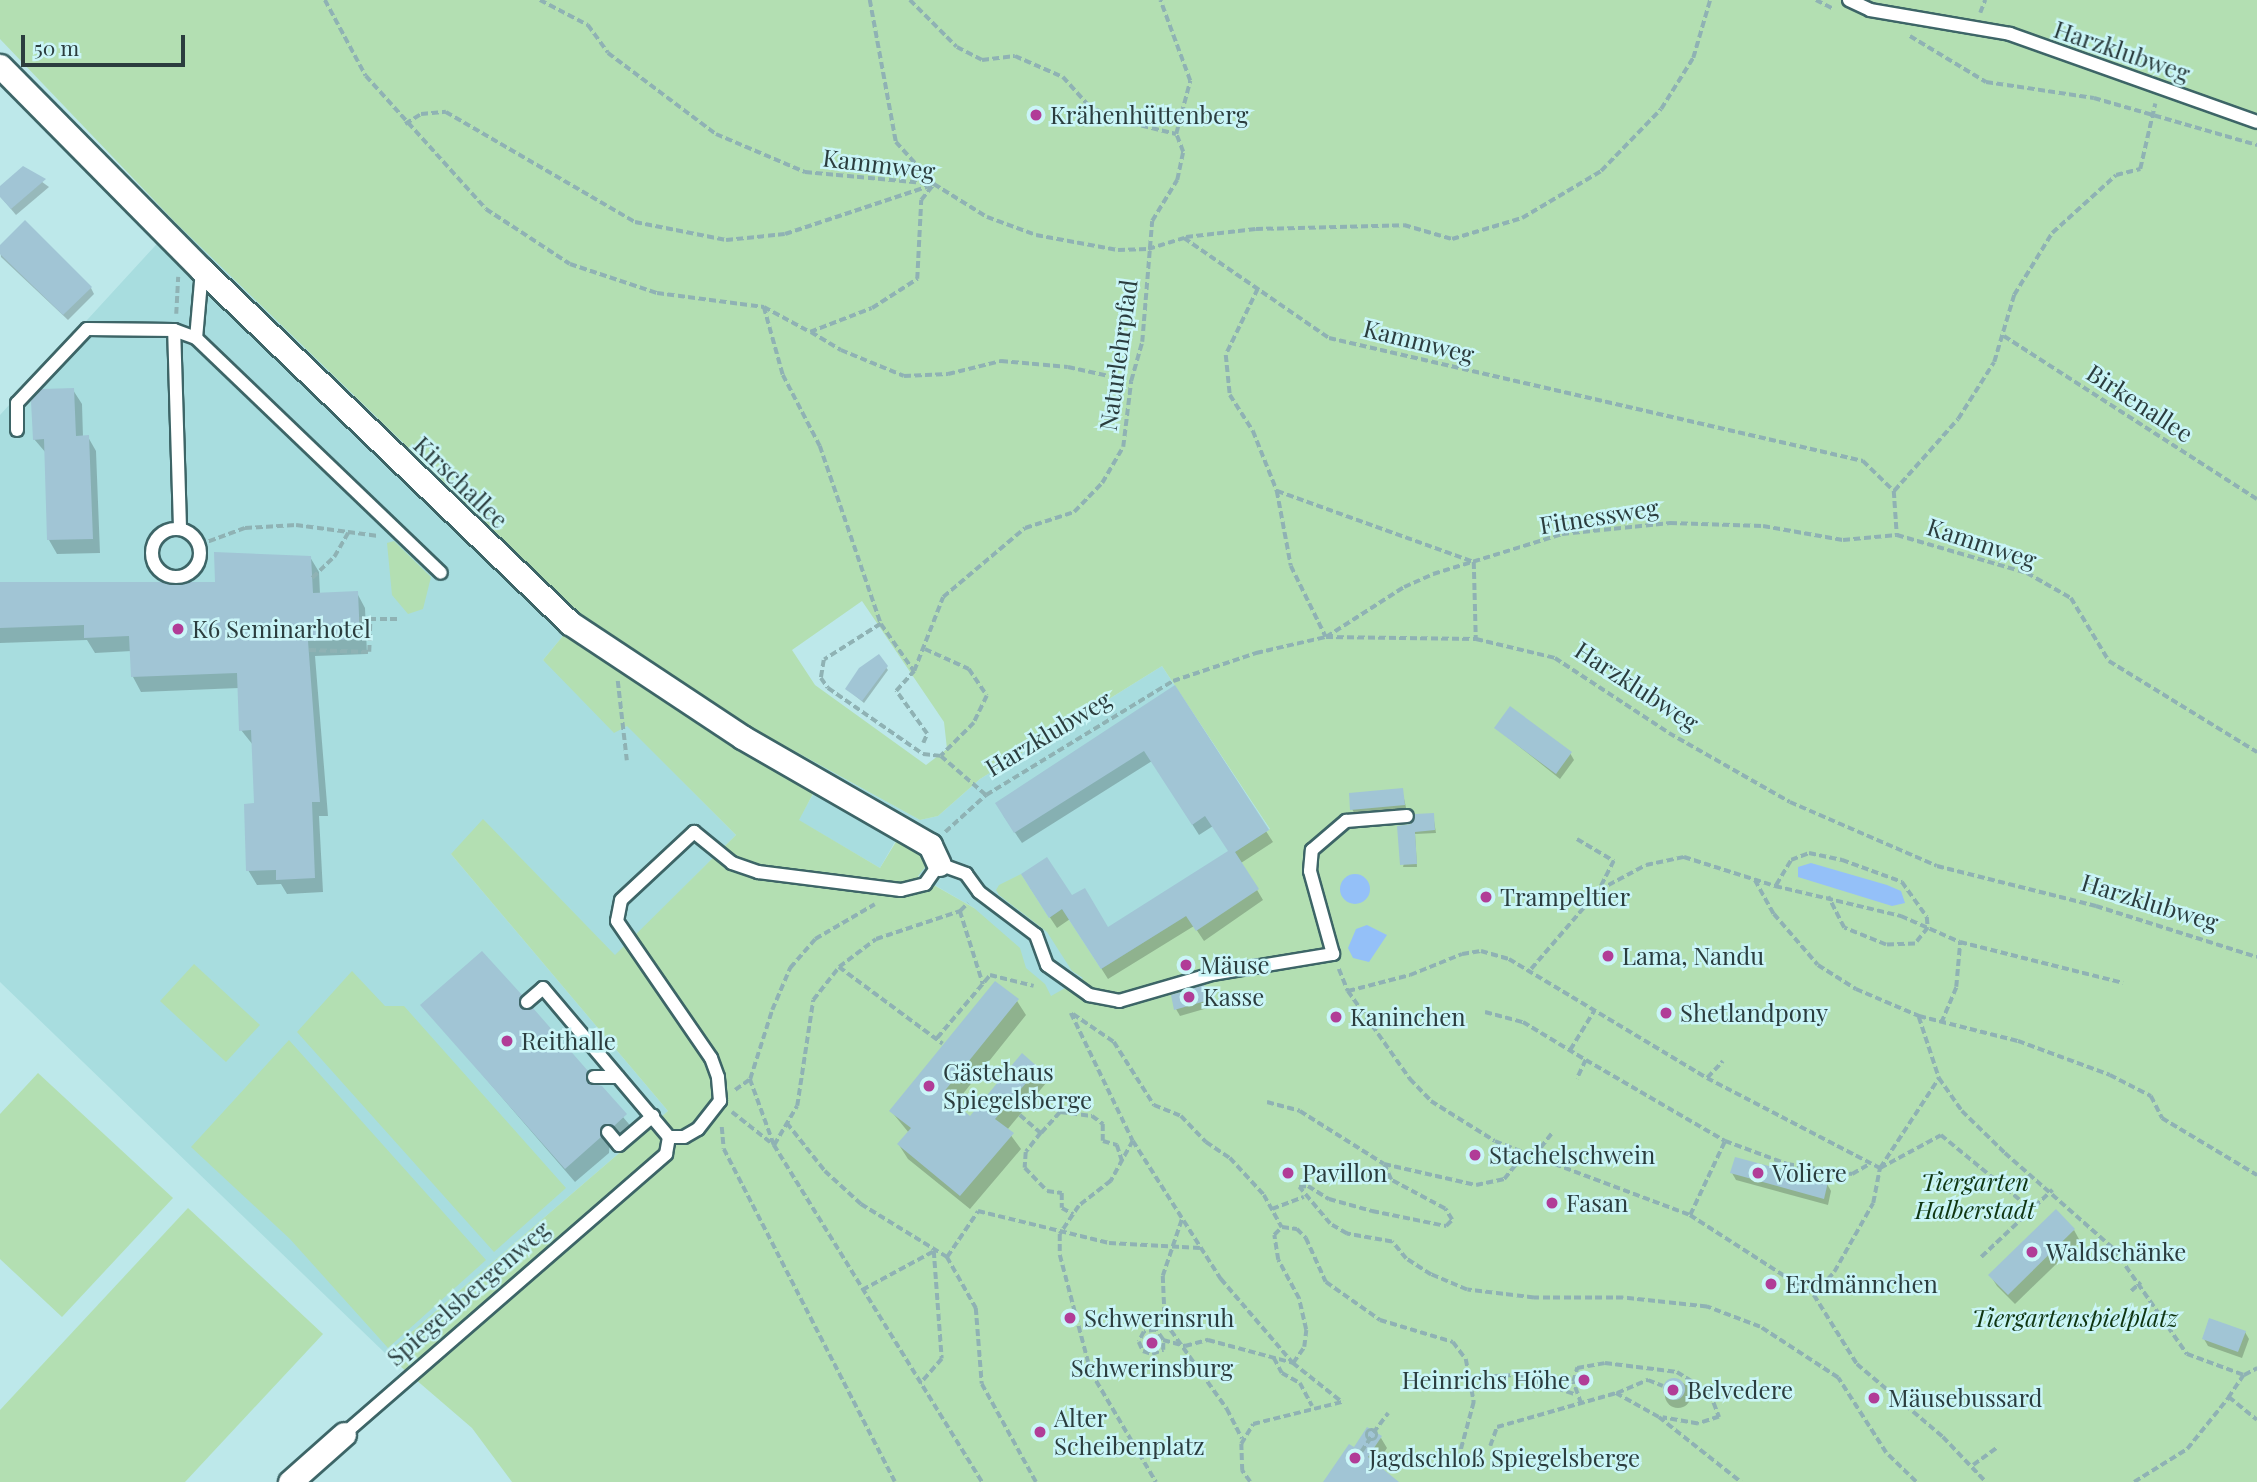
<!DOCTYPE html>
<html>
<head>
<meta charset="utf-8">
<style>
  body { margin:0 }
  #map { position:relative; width:2257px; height:1482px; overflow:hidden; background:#bde8ea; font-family:"Playfair Display",serif }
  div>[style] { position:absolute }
  .built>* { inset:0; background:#a8dddf }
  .green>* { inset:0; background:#b3dfb2 }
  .water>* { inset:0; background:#94c0f8 }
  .round { border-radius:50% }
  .shadow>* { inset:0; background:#0003 }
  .building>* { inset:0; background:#a1c5d5 }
  .path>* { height:3.5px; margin-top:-1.75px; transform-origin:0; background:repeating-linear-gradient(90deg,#8fb2b4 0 7px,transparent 0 10.5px) }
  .path>.ring { margin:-1.75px; padding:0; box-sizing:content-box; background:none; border:3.5px solid #8fb2b4; border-radius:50% }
  .roads { filter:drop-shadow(2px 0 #3d6567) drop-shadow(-2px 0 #3d6567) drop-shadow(0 2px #3d6567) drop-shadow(0 -2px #3d6567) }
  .lane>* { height:12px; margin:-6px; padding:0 6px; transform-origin:6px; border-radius:6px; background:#fff }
  .lane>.ring { margin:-6px; padding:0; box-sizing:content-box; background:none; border:12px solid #fff; border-radius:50% }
  .street>* { height:23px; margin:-11.5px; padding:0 11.5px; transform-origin:11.5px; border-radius:11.5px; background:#fff }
  .dots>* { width:19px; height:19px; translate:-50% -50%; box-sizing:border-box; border:4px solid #caf5f7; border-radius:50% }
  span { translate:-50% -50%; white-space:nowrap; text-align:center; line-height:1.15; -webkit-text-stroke:5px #caf5f7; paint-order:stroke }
  .street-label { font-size:24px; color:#2b3d3e }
  .poi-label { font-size:24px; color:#2b3d3e }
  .left { translate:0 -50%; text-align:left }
  .right { translate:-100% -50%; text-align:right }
  .park-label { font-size:24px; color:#0f3511; font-style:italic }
  .scale { position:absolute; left:21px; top:35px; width:164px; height:32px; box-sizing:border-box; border:4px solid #2b3d3e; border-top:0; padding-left:9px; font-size:21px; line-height:24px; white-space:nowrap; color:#2b3d3e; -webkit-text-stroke:5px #caf5f7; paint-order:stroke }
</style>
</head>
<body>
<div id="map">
  <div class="built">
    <div style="clip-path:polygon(176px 223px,577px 611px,749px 726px,920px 820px,938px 816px,980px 779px,1162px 666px,1270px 830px,1250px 876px,1101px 969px,1116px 1123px,974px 908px,917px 875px,896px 840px,880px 868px,798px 820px,814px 793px,736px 746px,567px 631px,543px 660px,627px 725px,736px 835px,615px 956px,503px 840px,451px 854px,668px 1111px,386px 1354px,0 982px,0 415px)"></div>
  </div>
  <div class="green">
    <div style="clip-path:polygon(evenodd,0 0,2257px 0,2257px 1482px,512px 1482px,472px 1428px,386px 1354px,668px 1111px,451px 854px,483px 819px,615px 955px,736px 835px,627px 726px,614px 733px,543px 660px,567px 631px,736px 746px,814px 792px,799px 820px,880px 868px,897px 840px,924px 856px,926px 866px,918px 876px,974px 908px,1020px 948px,1026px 968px,1045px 984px,1051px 996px,1083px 978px,1072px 971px,1047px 932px,999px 895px,996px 890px,999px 885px,1021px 874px,1049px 918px,1062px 909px,1101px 969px,1250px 876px,1235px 852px,1270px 829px,1162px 666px,980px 779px,938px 816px,920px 820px,749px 726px,577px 611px,176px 223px,0 39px,0 0,862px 601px,944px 722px,947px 749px,926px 765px,815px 685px,792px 650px,862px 601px)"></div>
    <div style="clip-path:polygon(394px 541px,431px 577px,423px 609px,408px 614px,392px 595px,387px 543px)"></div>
    <div style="clip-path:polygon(194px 964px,260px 1025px,226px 1062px,160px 1001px)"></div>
    <div style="clip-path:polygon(352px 971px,385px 1006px,404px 1006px,566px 1188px,494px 1252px,297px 1032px)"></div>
    <div style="clip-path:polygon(289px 1040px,486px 1260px,388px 1348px,290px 1239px,191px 1147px)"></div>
    <div style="clip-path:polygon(38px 1073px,173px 1198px,62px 1317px,0 1259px,0 1114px)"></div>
    <div style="clip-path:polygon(188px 1208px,323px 1334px,185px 1482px,0 1482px,0 1410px)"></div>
  </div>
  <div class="water">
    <div style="clip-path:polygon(1811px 863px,1887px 885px,1901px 891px,1905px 903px,1892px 906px,1798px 877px,1798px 867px)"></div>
    <div class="round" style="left:1340px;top:874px;width:30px;height:30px"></div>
    <div style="clip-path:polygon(1367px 925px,1387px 935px,1369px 962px,1353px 958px,1348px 948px,1356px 929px)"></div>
  </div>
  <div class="shadow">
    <div style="clip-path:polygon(23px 168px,49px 187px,16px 215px,0 196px,0 188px)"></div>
    <div style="clip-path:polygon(0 247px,91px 288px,94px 294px,68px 320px,1px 257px)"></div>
    <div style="clip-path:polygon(73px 390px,82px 404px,83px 437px,88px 437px,96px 451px,100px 553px,57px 554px,49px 540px,46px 453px,34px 439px)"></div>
    <div style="clip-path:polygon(310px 557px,319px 572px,320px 594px,357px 593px,365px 608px,367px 654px,315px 656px,328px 816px,319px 816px,323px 892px,287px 894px,281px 884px,257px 885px,248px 870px,256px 804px,253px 745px,241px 730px,239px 688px,141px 692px,133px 677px,132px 651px,95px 653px,87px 640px,0 643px,0 584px,217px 583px)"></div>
    <div style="clip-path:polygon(878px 657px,888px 670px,864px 703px,847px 689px)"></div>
    <div style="clip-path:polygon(1174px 687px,1273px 842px,1241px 863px,1263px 900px,1204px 941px,1194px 926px,1108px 979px,1070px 919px,1057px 928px,1029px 886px,1072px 897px,1108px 929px,1230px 852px,1213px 826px,1199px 835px,1152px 761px,1022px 843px,1003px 815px)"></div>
    <div style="clip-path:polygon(1496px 728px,1570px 753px,1574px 760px,1560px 779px)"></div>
    <div style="clip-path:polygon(1402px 790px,1407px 812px,1356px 816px,1352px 809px)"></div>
    <div style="clip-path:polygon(1433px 815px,1436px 833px,1415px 834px,1417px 867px,1403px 867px,1413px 825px)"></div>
    <div style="clip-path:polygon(1204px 987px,1211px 1007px,1180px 1016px,1176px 1009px)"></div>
    <div style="clip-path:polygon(520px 996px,634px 1130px,623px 1140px,610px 1140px,609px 1153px,575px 1182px,423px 1006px)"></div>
    <div style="clip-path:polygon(1017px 1001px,1026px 1015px,954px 1105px,971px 1118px,1038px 1069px,1046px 1083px,1007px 1130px,1021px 1149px,970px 1209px,908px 1159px,899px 1145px,909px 1133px,891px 1111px)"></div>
    <div style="clip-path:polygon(1732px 1173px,1827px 1184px,1831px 1191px,1828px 1205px,1736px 1180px)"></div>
    <div style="clip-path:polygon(2074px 1230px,2080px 1241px,2015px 1304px,1997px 1286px,1990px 1275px)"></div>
    <div style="clip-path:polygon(2245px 1332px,2249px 1339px,2242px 1358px,2208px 1346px,2204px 1339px)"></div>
    <div class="round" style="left:1665px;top:1382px;width:26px;height:26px"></div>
    <div style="clip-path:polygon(1381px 1438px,1387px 1448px,1376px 1465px,1395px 1482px,1325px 1482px,1354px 1450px)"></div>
  </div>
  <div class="building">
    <div style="clip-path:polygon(23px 166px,46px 179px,11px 209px,0 197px,0 186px)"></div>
    <div style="clip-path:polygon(25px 220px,92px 287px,63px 315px,0 254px,0 245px)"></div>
    <div style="clip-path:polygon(74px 388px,76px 436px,89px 435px,93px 539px,47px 540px,44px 439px,33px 440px,31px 401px,42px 389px)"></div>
    <div style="clip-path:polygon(214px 552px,311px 556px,313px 593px,358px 591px,360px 639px,308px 641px,320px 802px,312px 802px,315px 878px,276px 880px,276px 870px,246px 871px,244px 804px,254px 803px,251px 730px,239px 731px,237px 673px,131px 677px,129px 636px,84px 638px,84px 625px,0 628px,0 582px,215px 582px)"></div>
    <div style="clip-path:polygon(879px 654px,888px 666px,862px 701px,845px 689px,859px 668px)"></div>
    <div style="clip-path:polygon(1175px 685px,1269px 830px,1235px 852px,1259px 889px,1196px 931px,1186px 916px,1101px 969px,1062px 909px,1049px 918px,1021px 874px,1047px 857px,1072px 895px,1085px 888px,1108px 927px,1228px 851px,1205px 816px,1192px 825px,1144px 751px,1014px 833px,995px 803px)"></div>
    <div style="clip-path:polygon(1510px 706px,1572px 752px,1556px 774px,1494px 728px)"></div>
    <div style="clip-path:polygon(1403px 788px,1405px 805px,1350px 810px,1349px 793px)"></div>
    <div style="clip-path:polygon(1434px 813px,1435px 830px,1415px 832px,1417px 864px,1400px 865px,1397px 826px,1411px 824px,1415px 814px)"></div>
    <div style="clip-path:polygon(482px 951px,522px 995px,521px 1008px,533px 1008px,588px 1071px,587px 1082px,602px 1086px,627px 1114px,614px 1126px,602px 1126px,601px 1137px,565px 1169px,420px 1005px)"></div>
    <div style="clip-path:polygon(995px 981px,1019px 999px,943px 1093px,970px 1116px,1022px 1053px,1039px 1068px,995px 1119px,1014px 1133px,960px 1196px,897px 1144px,911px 1128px,889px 1111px)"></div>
    <div style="clip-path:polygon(1204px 985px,1209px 1000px,1174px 1010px,1171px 995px)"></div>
    <div style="clip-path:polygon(1735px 1157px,1828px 1182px,1824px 1199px,1730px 1173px)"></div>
    <div style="clip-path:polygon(2056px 1209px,2075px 1229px,2008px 1295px,1988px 1275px)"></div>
    <div style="clip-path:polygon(2209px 1318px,2246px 1331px,2238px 1352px,2202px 1339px)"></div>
    <div class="round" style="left:1663px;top:1378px;width:22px;height:22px"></div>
    <div style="clip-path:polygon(1367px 1427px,1382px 1436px,1368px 1457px,1399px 1482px,1323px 1482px,1349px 1444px,1354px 1447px)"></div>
  </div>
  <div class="path">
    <div style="left:325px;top:0;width:86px;rotate:61.7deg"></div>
    <div style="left:366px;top:76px;width:179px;rotate:47.9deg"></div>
    <div style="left:486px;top:209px;width:100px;rotate:33.2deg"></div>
    <div style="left:570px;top:264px;width:92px;rotate:18.4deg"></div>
    <div style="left:657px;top:293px;width:108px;rotate:7.5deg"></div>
    <div style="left:764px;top:307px;width:52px;rotate:28.5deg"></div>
    <div style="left:810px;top:332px;width:66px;rotate:-21.2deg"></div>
    <div style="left:872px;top:308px;width:54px;rotate:-32.8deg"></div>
    <div style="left:917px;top:279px;width:79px;rotate:-87.1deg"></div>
    <div style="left:921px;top:200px;width:21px;rotate:-51deg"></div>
    <div style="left:540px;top:0;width:54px;rotate:27.5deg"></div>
    <div style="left:588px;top:25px;width:34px;rotate:54deg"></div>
    <div style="left:608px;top:53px;width:135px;rotate:36.9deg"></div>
    <div style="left:716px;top:134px;width:97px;rotate:23.1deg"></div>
    <div style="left:805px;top:172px;width:130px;rotate:5.3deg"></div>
    <div style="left:934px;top:184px;width:62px;rotate:31.9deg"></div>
    <div style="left:987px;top:217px;width:52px;rotate:20.2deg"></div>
    <div style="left:1036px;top:235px;width:83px;rotate:10.4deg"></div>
    <div style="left:1118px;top:250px;width:30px;rotate:-2deg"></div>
    <div style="left:1148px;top:249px;width:38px;rotate:-17deg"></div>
    <div style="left:1184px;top:238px;width:176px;rotate:34.6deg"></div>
    <div style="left:1329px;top:338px;width:548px;rotate:12.97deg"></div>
    <div style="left:1863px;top:461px;width:43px;rotate:44.1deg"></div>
    <div style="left:1894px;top:491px;width:44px;rotate:86.1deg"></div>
    <div style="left:870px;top:0;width:144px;rotate:79.6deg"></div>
    <div style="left:896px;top:142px;width:57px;rotate:47.9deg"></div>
    <div style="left:910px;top:0;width:66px;rotate:45deg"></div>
    <div style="left:957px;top:47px;width:28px;rotate:27deg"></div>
    <div style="left:982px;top:60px;width:33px;rotate:-7deg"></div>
    <div style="left:1015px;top:56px;width:52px;rotate:23.6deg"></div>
    <div style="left:1063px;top:77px;width:36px;rotate:48deg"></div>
    <div style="left:1087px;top:104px;width:28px;rotate:30deg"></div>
    <div style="left:1111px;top:118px;width:67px;rotate:13.8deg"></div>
    <div style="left:1816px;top:0;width:20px;rotate:27deg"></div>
    <div style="left:1980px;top:13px;width:14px;rotate:-69deg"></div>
    <div style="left:1910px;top:36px;width:89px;rotate:31.2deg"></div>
    <div style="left:1986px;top:82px;width:109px;rotate:8.4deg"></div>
    <div style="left:2094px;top:98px;width:170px;rotate:16.1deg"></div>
    <div style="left:405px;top:124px;width:19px;rotate:-32deg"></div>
    <div style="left:421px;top:114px;width:25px;rotate:-5deg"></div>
    <div style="left:446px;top:112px;width:219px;rotate:30.2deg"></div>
    <div style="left:635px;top:222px;width:93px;rotate:11.2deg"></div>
    <div style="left:726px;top:240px;width:59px;rotate:-5.8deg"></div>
    <div style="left:785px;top:234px;width:152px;rotate:-18.4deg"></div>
    <div style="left:1186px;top:237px;width:70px;rotate:-6.5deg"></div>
    <div style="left:1256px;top:229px;width:148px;rotate:-1.5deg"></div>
    <div style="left:1404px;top:225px;width:50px;rotate:16.3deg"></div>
    <div style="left:1452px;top:239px;width:73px;rotate:-16.7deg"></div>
    <div style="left:1522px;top:218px;width:92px;rotate:-30.7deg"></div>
    <div style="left:1601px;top:171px;width:86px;rotate:-45.9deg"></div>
    <div style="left:1661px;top:109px;width:60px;rotate:-57.9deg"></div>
    <div style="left:1693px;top:58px;width:60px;rotate:-73.7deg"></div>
    <div style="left:1258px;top:289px;width:73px;rotate:115.9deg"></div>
    <div style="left:1226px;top:355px;width:40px;rotate:84.3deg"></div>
    <div style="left:1230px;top:395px;width:43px;rotate:57.4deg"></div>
    <div style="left:1253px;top:431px;width:65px;rotate:68.2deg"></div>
    <div style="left:1277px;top:491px;width:76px;rotate:79.4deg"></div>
    <div style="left:1291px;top:566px;width:79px;rotate:63.8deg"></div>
    <div style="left:1326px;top:637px;width:93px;rotate:-32.7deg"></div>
    <div style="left:1404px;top:587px;width:32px;rotate:-24deg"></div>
    <div style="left:1433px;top:574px;width:135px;rotate:-17.2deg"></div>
    <div style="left:1562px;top:534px;width:109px;rotate:-5.8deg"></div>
    <div style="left:1670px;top:523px;width:93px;rotate:1.8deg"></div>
    <div style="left:1763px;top:526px;width:81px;rotate:9.9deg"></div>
    <div style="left:1843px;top:540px;width:54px;rotate:-5.3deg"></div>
    <div style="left:1897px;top:535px;width:135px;rotate:16.3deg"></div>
    <div style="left:2027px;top:573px;width:51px;rotate:29.6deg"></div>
    <div style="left:2071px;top:598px;width:74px;rotate:58.9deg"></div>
    <div style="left:2109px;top:661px;width:174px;rotate:31.6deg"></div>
    <div style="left:764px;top:307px;width:71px;rotate:74.4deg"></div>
    <div style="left:783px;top:375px;width:80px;rotate:62.5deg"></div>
    <div style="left:820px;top:446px;width:188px;rotate:71.1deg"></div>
    <div style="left:881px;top:624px;width:57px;rotate:54.9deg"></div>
    <div style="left:176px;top:314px;width:37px;rotate:-87deg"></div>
    <div style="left:811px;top:332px;width:35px;rotate:31deg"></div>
    <div style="left:841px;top:350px;width:68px;rotate:22.4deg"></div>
    <div style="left:904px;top:376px;width:44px;rotate:-2.6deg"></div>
    <div style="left:948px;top:374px;width:55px;rotate:-13.8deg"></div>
    <div style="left:1001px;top:361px;width:67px;rotate:5.1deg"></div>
    <div style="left:1068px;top:367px;width:65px;rotate:12.5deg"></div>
    <div style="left:2004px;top:336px;width:301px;rotate:32.8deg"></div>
    <div style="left:1277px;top:491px;width:209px;rotate:19.8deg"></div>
    <div style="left:1474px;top:562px;width:77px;rotate:88.5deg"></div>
    <div style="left:1894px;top:491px;width:96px;rotate:-48.4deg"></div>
    <div style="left:1958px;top:419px;width:67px;rotate:-57.7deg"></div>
    <div style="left:1994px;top:362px;width:70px;rotate:-73.4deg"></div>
    <div style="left:2014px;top:295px;width:73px;rotate:-58.5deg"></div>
    <div style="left:2052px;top:233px;width:86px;rotate:-42.2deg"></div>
    <div style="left:2116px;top:175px;width:25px;rotate:-14deg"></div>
    <div style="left:2140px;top:169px;width:67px;rotate:-77deg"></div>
    <div style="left:199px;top:545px;width:49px;rotate:-20.3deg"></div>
    <div style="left:245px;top:528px;width:51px;rotate:-3.4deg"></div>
    <div style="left:296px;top:525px;width:83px;rotate:7.6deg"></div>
    <div style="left:184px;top:576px;width:7px;rotate:63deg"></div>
    <div style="left:312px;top:578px;width:30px;rotate:-44deg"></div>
    <div style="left:334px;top:557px;width:28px;rotate:-60deg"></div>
    <div style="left:359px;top:619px;width:41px"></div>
    <div style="left:881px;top:624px;width:67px;rotate:147.7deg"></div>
    <div style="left:824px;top:660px;width:18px;rotate:99deg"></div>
    <div style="left:821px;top:678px;width:12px;rotate:55deg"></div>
    <div style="left:828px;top:688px;width:116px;rotate:34.8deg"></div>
    <div style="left:923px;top:754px;width:18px;rotate:6deg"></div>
    <div style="left:941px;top:756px;width:60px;rotate:40.9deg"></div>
    <div style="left:925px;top:649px;width:48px;rotate:24.4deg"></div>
    <div style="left:969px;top:669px;width:32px;rotate:56deg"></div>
    <div style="left:987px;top:696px;width:30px;rotate:116deg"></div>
    <div style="left:974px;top:723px;width:47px;rotate:135deg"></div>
    <div style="left:309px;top:650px;width:60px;rotate:1.9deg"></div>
    <div style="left:369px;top:652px;width:33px;rotate:-88deg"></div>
    <div style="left:618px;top:681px;width:80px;rotate:83.5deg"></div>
    <div style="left:923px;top:743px;width:10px;rotate:-66deg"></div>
    <div style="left:927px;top:734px;width:53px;rotate:-125.8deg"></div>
    <div style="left:896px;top:691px;width:27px;rotate:-48deg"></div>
    <div style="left:914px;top:671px;width:79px;rotate:-68.6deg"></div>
    <div style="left:943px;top:597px;width:107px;rotate:-40.1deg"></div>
    <div style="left:1025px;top:528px;width:52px;rotate:-18.1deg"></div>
    <div style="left:1074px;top:512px;width:40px;rotate:-46deg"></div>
    <div style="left:1102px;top:483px;width:42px;rotate:-59.7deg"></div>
    <div style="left:1123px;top:447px;width:66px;rotate:-83.1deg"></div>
    <div style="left:1131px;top:381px;width:41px;rotate:-74.2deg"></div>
    <div style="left:1142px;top:342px;width:121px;rotate:-85.3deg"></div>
    <div style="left:1152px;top:221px;width:48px;rotate:-58.6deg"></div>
    <div style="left:1177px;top:180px;width:29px;rotate:-78deg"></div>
    <div style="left:1183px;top:152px;width:19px;rotate:-111deg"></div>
    <div style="left:1176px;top:134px;width:55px;rotate:-75.2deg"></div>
    <div style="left:1190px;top:81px;width:86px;rotate:-110.3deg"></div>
    <div style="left:945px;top:832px;width:55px;rotate:-42.1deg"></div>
    <div style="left:986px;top:795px;width:219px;rotate:-31.4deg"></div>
    <div style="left:1173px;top:681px;width:88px;rotate:-18.6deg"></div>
    <div style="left:1256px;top:653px;width:72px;rotate:-12.9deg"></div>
    <div style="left:1326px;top:637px;width:150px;rotate:0.8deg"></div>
    <div style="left:1476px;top:639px;width:81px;rotate:13.5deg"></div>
    <div style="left:1555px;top:658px;width:136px;rotate:33.3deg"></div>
    <div style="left:1669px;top:733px;width:139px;rotate:29.7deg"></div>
    <div style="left:1790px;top:802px;width:160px;rotate:23.5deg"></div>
    <div style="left:1937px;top:866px;width:164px;rotate:14.1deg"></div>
    <div style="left:2096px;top:906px;width:169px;rotate:17.6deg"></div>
    <div style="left:1577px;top:839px;width:43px;rotate:30.7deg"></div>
    <div style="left:1614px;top:861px;width:30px;rotate:117deg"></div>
    <div style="left:1755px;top:880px;width:39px;rotate:61deg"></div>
    <div style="left:1774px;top:914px;width:67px;rotate:49.2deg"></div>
    <div style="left:1818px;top:965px;width:45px;rotate:32.3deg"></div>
    <div style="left:1856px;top:989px;width:69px;rotate:23.2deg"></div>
    <div style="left:1919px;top:1016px;width:102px;rotate:14.2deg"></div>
    <div style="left:2018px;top:1041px;width:98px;rotate:20.3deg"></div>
    <div style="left:2110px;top:1075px;width:46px;rotate:27.1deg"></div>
    <div style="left:2151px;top:1096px;width:25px;rotate:63deg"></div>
    <div style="left:2162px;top:1118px;width:111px;rotate:31deg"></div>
    <div style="left:1776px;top:885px;width:29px;rotate:-59deg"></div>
    <div style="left:1791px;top:860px;width:19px;rotate:-21deg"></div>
    <div style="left:1809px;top:853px;width:34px;rotate:12deg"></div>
    <div style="left:1842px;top:860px;width:64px;rotate:20.1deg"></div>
    <div style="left:1902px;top:882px;width:43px;rotate:54.5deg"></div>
    <div style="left:1927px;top:917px;width:11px;rotate:85deg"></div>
    <div style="left:1928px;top:928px;width:21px;rotate:129deg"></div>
    <div style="left:1915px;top:944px;width:29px;rotate:178deg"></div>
    <div style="left:1886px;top:945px;width:45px;rotate:-158deg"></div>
    <div style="left:1844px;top:928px;width:35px;rotate:-117deg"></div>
    <div style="left:960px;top:911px;width:77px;rotate:72.5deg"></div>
    <div style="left:839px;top:967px;width:129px;rotate:36.5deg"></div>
    <div style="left:1339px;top:969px;width:24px;rotate:68deg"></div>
    <div style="left:1348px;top:991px;width:64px;rotate:-14.5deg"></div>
    <div style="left:1410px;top:975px;width:56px;rotate:-22deg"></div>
    <div style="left:1462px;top:954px;width:19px;rotate:-9deg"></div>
    <div style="left:1481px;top:951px;width:29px;rotate:16deg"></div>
    <div style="left:1509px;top:959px;width:231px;rotate:31deg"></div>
    <div style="left:1707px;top:1078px;width:195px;rotate:27.5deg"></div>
    <div style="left:1880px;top:1168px;width:69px;rotate:-28.4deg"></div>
    <div style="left:1941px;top:1135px;width:117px;rotate:39.4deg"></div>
    <div style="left:1531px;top:969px;width:104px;rotate:-49.3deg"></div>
    <div style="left:1599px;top:890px;width:53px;rotate:-28deg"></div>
    <div style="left:1646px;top:865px;width:39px;rotate:-12deg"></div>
    <div style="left:1684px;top:857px;width:96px;rotate:17.7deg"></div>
    <div style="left:1775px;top:886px;width:130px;rotate:13.4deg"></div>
    <div style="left:1901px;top:916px;width:64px;rotate:23.8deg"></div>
    <div style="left:1960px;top:942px;width:168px;rotate:14.1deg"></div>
    <div style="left:1348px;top:991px;width:108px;rotate:54.8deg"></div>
    <div style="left:1410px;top:1079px;width:30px;rotate:46deg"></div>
    <div style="left:1431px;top:1101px;width:75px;rotate:32deg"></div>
    <div style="left:1495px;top:1141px;width:32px;rotate:22deg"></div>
    <div style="left:1485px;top:1012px;width:39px;rotate:15deg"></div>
    <div style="left:1523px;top:1022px;width:74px;rotate:31.1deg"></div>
    <div style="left:1586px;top:1060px;width:21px;rotate:115deg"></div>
    <div style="left:1071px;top:1013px;width:142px;rotate:64.2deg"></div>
    <div style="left:1133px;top:1141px;width:164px;rotate:57.5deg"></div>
    <div style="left:1221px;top:1279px;width:111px;rotate:49.4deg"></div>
    <div style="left:1293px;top:1363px;width:63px;rotate:38.5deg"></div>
    <div style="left:1073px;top:1014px;width:50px;rotate:34.3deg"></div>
    <div style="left:1114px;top:1042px;width:75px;rotate:57.6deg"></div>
    <div style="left:1154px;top:1105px;width:29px;rotate:22deg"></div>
    <div style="left:1181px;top:1116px;width:36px;rotate:46deg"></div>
    <div style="left:1206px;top:1142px;width:29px;rotate:34deg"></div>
    <div style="left:1230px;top:1158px;width:50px;rotate:47.4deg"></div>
    <div style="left:1264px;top:1195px;width:37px;rotate:61deg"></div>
    <div style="left:1919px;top:1017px;width:64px;rotate:71.8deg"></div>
    <div style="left:1941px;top:1023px;width:39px;rotate:-67deg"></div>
    <div style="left:1956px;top:987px;width:45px;rotate:-84.9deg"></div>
    <div style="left:937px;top:1038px;width:82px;rotate:-49.9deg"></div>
    <div style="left:990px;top:975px;width:45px;rotate:14deg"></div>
    <div style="left:1570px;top:1050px;width:46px;rotate:-58.4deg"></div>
    <div style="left:1586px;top:1060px;width:161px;rotate:30.2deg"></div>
    <div style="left:1725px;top:1141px;width:66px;rotate:20.4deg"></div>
    <div style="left:1787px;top:1164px;width:66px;rotate:8.7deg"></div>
    <div style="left:1852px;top:1174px;width:20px;rotate:-30deg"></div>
    <div style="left:1707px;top:1078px;width:23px;rotate:-47deg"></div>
    <div style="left:750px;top:1079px;width:70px;rotate:70deg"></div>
    <div style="left:774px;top:1145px;width:396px;rotate:58.3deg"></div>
    <div style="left:735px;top:1090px;width:19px;rotate:-36deg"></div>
    <div style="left:750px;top:1079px;width:72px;rotate:-72.3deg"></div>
    <div style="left:772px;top:1010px;width:46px;rotate:-66.8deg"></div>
    <div style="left:790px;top:968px;width:38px;rotate:-49deg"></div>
    <div style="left:815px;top:939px;width:69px;rotate:-30.3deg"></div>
    <div style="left:1267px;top:1102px;width:34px;rotate:15deg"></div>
    <div style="left:1300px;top:1111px;width:99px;rotate:32.2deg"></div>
    <div style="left:732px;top:1112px;width:53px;rotate:38.2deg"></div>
    <div style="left:774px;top:1145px;width:45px;rotate:-59.5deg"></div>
    <div style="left:797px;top:1106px;width:107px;rotate:-81.4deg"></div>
    <div style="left:813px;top:1000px;width:42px;rotate:-51.8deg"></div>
    <div style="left:839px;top:967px;width:46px;rotate:-37.1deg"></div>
    <div style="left:876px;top:939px;width:89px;rotate:-18.4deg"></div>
    <div style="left:960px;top:911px;width:11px;rotate:-45deg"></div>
    <div style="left:1020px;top:1115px;width:28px;rotate:41deg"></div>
    <div style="left:1041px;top:1133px;width:24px;rotate:128deg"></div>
    <div style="left:1026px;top:1152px;width:16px;rotate:94deg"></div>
    <div style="left:1025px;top:1168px;width:32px;rotate:46deg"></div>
    <div style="left:1047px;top:1191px;width:15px;rotate:8deg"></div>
    <div style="left:1062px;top:1193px;width:15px;rotate:90deg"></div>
    <div style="left:1062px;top:1208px;width:13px;rotate:29deg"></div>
    <div style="left:787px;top:1123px;width:61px;rotate:51.6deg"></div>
    <div style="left:825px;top:1171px;width:49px;rotate:42.5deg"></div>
    <div style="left:861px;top:1204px;width:101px;rotate:31.6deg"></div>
    <div style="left:947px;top:1257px;width:55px;rotate:-56deg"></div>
    <div style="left:978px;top:1211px;width:135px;rotate:13.7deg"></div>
    <div style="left:1109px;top:1243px;width:91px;rotate:3.1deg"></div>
    <div style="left:722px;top:1127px;width:22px;rotate:85deg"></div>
    <div style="left:724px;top:1149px;width:374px;rotate:62.8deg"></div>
    <div style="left:1041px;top:1133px;width:28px;rotate:-48deg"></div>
    <div style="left:1060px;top:1112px;width:32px;rotate:7deg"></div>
    <div style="left:1092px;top:1116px;width:14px;rotate:36deg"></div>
    <div style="left:1103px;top:1124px;width:17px;rotate:90deg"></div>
    <div style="left:1103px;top:1141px;width:15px;rotate:16deg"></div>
    <div style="left:1117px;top:1145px;width:16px;rotate:72deg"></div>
    <div style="left:1133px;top:1141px;width:46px;rotate:118.8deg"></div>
    <div style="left:1111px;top:1181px;width:41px;rotate:142deg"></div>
    <div style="left:1079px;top:1206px;width:34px;rotate:124deg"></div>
    <div style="left:1060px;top:1234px;width:21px;rotate:90deg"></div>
    <div style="left:1060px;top:1255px;width:121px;rotate:75.2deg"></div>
    <div style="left:1091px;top:1372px;width:128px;rotate:59.4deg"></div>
    <div style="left:1534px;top:1156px;width:29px;rotate:-52deg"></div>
    <div style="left:1272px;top:1209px;width:34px;rotate:-21deg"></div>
    <div style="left:1690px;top:1215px;width:82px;rotate:-64.7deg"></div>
    <div style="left:1182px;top:1220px;width:59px;rotate:108.7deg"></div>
    <div style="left:1163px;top:1276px;width:46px;rotate:87.5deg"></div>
    <div style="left:1165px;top:1322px;width:107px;rotate:54.5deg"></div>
    <div style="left:1227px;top:1409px;width:33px;rotate:63deg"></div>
    <div style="left:947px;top:1257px;width:59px;rotate:60.4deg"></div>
    <div style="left:976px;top:1308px;width:76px;rotate:85.5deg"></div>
    <div style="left:982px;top:1384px;width:112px;rotate:61.1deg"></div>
    <div style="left:1981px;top:1257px;width:98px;rotate:-43.3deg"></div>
    <div style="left:862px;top:1290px;width:82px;rotate:-28.4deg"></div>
    <div style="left:934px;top:1251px;width:108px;rotate:85.8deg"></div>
    <div style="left:942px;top:1359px;width:33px;rotate:131deg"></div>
    <div style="left:2131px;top:1291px;width:13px;rotate:-42deg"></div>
    <div style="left:1814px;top:1295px;width:30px;rotate:-49deg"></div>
    <div style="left:1834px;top:1272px;width:79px;rotate:-60.5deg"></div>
    <div style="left:1873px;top:1203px;width:36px;rotate:-79deg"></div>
    <div style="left:1880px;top:1168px;width:108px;rotate:-56.8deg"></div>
    <div style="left:1939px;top:1078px;width:40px;rotate:55.1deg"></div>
    <div style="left:1962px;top:1111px;width:60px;rotate:44.3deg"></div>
    <div style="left:2005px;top:1153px;width:145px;rotate:41.4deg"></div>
    <div style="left:2114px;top:1249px;width:128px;rotate:55.2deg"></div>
    <div style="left:2187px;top:1354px;width:61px;rotate:20.2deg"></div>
    <div style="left:2244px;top:1375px;width:27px;rotate:124deg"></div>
    <div style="left:2229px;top:1397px;width:36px;rotate:39deg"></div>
    <div style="left:1163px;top:1340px;width:12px;rotate:-125deg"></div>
    <div style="left:1156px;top:1330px;width:12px;rotate:171deg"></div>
    <div style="left:1144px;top:1332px;width:11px;rotate:117deg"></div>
    <div style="left:1139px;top:1342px;width:10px;rotate:66deg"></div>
    <div style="left:1143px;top:1351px;width:9px;rotate:18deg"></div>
    <div style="left:1152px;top:1354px;width:12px;rotate:-20deg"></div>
    <div style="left:1163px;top:1350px;width:10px;rotate:-90deg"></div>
    <div style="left:1163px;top:1340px;width:23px;rotate:15deg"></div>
    <div style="left:1185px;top:1346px;width:24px;rotate:-15deg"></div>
    <div style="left:1208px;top:1340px;width:88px;rotate:15.1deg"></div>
    <div style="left:1293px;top:1363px;width:19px;rotate:-55deg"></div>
    <div style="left:1304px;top:1347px;width:17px;rotate:-83deg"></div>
    <div style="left:1306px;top:1330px;width:32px;rotate:-103deg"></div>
    <div style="left:1299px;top:1299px;width:44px;rotate:-118.3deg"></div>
    <div style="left:1278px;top:1260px;width:25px;rotate:-99deg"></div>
    <div style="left:1274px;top:1235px;width:11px;rotate:-45deg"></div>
    <div style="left:1282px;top:1227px;width:15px;rotate:8deg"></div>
    <div style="left:1297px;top:1229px;width:13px;rotate:45deg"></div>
    <div style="left:1306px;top:1238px;width:48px;rotate:65.6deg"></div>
    <div style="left:1326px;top:1282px;width:66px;rotate:35.1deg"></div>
    <div style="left:1380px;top:1320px;width:76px;rotate:16.8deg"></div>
    <div style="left:1453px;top:1342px;width:21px;rotate:53deg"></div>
    <div style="left:1466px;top:1359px;width:44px;rotate:79.5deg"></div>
    <div style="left:1474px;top:1402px;width:50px;rotate:105.2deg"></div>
    <div style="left:1274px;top:1358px;width:17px;rotate:62deg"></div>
    <div style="left:1282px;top:1373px;width:21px;rotate:29deg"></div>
    <div style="left:1300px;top:1383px;width:26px;rotate:62deg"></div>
    <div style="left:2244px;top:1375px;width:15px;rotate:-28deg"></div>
    <div style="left:1472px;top:1377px;width:45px;rotate:-2.5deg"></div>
    <div style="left:1517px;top:1375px;width:60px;rotate:18.4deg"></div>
    <div style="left:1617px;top:1393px;width:34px;rotate:-23deg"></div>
    <div style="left:1648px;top:1380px;width:16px;rotate:22deg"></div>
    <div style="left:1581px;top:1404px;width:23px;rotate:-110deg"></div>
    <div style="left:1573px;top:1382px;width:15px;rotate:-74deg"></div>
    <div style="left:1577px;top:1368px;width:28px;rotate:-10deg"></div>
    <div style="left:1605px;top:1363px;width:73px;rotate:7.1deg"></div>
    <div style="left:1677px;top:1372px;width:39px;rotate:32deg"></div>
    <div style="left:1710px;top:1393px;width:26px;rotate:69deg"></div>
    <div style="left:1719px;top:1417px;width:22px;rotate:162deg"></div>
    <div style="left:1698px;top:1424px;width:36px;rotate:-170deg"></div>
    <div class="ring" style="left:1367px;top:1430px;width:6.5px;height:6.5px"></div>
    <div style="left:1373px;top:1433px;width:25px;rotate:-53deg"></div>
    <div style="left:1490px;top:1446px;width:20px;rotate:-70deg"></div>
    <div style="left:1497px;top:1427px;width:124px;rotate:-15.9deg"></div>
    <div style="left:1616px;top:1393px;width:49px;rotate:29.2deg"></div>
    <div style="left:1659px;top:1417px;width:105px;rotate:38.4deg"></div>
    <div style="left:1361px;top:1452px;width:18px;rotate:-56deg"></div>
    <div style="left:1973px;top:1465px;width:29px;rotate:-36deg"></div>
    <div style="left:1250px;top:1482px;width:14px;rotate:-126deg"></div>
    <div style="left:1242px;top:1471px;width:27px;rotate:-92deg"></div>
    <div style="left:1241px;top:1444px;width:23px;rotate:-59deg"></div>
    <div style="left:1253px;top:1424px;width:92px;rotate:-13.9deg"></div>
    <div style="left:1916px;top:1482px;width:42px;rotate:-136deg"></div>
    <div style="left:1886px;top:1453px;width:89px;rotate:-122.6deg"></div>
    <div style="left:1838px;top:1378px;width:93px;rotate:-146.8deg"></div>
    <div style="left:1760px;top:1327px;width:57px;rotate:-159.3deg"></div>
    <div style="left:1707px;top:1307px;width:84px;rotate:-173.9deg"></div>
    <div style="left:1623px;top:1298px;width:89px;rotate:180deg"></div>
    <div style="left:1534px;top:1298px;width:67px;rotate:-173.2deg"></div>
    <div style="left:1467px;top:1290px;width:39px;rotate:-157deg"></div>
    <div style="left:1431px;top:1275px;width:30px;rotate:-147deg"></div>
    <div style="left:1406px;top:1259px;width:22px;rotate:-129deg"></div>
    <div style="left:1392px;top:1242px;width:46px;rotate:-169.9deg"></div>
    <div style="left:1347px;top:1234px;width:20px;rotate:-150deg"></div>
    <div style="left:1330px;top:1224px;width:48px;rotate:-130deg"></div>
    <div style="left:1299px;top:1187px;width:9px;rotate:-6deg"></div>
    <div style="left:1308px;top:1186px;width:25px;rotate:32deg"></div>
    <div style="left:1329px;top:1199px;width:45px;rotate:15.6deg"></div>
    <div style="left:1372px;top:1211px;width:76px;rotate:11.5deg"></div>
    <div style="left:1446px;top:1226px;width:8px;rotate:-45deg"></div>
    <div style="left:1452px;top:1220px;width:13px;rotate:-122deg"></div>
    <div style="left:1445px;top:1209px;width:61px;rotate:-151.8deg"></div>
    <div style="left:1391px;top:1180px;width:17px;rotate:-114deg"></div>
    <div style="left:1384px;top:1164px;width:94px;rotate:12.9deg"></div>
    <div style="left:1476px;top:1185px;width:29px;rotate:-12deg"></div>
    <div style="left:1504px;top:1179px;width:33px;rotate:-51deg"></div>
    <div style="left:1525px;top:1153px;width:176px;rotate:20.6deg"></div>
    <div style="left:1690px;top:1215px;width:148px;rotate:32.8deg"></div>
    <div style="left:1814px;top:1295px;width:81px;rotate:58.1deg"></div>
    <div style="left:1857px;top:1364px;width:113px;rotate:40.3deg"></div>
    <div style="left:1943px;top:1437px;width:62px;rotate:46.3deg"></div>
    <div style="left:2134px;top:1482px;width:62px;rotate:-31.9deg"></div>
    <div style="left:2187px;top:1449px;width:67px;rotate:-51.1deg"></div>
  </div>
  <div class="roads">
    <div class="lane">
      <div style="left:1849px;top:0;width:23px;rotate:25deg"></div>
      <div style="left:1870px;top:10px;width:142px;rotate:9.7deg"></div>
      <div style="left:2010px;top:34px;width:262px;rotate:19.6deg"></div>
      <div style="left:202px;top:270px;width:68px;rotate:95deg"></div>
      <div style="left:196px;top:338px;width:339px;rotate:43.8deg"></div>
      <div style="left:17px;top:430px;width:27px;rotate:-90deg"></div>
      <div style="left:17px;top:403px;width:102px;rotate:-46.6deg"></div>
      <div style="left:87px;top:329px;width:87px;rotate:0.7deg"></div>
      <div style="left:180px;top:528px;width:198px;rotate:-91.7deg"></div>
      <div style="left:174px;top:330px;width:23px;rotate:20deg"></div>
      <div class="ring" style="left:152px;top:529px;width:36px;height:36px"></div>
      <div style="left:527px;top:1002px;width:21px;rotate:-41deg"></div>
      <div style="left:543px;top:988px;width:195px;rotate:49.8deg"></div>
      <div style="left:594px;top:1077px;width:24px"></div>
      <div style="left:608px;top:1132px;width:17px;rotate:50deg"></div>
      <div style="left:619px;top:1145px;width:45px;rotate:-40.5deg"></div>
      <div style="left:669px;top:1137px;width:15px"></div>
      <div style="left:684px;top:1137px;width:16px;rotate:-30deg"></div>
      <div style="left:698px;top:1129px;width:36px;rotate:-52deg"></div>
      <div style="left:720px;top:1101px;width:24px;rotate:-95deg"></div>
      <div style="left:718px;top:1077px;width:20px;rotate:-110deg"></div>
      <div style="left:711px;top:1058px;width:166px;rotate:-124.5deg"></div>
      <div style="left:617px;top:921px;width:21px;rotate:-79deg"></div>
      <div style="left:621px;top:900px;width:100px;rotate:-43deg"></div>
      <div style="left:694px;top:832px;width:49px;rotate:39.2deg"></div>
      <div style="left:732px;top:863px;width:28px;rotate:19deg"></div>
      <div style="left:758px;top:872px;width:144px;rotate:7.2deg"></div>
      <div style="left:901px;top:890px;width:25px;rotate:-14deg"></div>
      <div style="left:925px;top:884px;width:24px;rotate:-55deg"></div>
      <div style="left:939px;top:864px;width:29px;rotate:20deg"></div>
      <div style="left:966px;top:874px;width:22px;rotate:54deg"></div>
      <div style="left:979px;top:892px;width:71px;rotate:37deg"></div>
      <div style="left:1036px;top:935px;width:32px;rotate:70deg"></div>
      <div style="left:1047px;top:965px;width:52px;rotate:35.5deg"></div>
      <div style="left:1089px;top:995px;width:31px;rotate:11deg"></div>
      <div style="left:1119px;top:1001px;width:97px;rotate:-16.2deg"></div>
      <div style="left:1212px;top:974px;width:123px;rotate:-9.4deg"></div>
      <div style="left:1333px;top:954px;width:86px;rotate:-105.5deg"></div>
      <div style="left:1310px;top:871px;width:21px;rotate:-85deg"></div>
      <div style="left:1312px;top:850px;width:45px;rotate:-40.5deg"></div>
      <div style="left:1346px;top:821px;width:61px;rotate:-4.7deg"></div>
      <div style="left:344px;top:1434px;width:427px;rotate:-41deg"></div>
      <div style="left:666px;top:1154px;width:17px;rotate:-80deg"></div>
    </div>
    <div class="street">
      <div style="left:0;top:66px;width:287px;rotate:45.3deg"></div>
      <div style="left:202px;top:270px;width:510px;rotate:43.81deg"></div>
      <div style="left:570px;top:623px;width:206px;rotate:33.5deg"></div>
      <div style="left:742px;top:737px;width:217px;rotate:29.9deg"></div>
      <div style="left:930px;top:845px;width:21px;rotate:65deg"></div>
      <div style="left:290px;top:1482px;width:72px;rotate:-41.6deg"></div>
    </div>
  </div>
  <div class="dots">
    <div style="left:1036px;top:115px;background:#b13d97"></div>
    <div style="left:178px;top:629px;background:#b13d97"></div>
    <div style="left:1486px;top:897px;background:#b13d97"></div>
    <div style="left:1608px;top:956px;background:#b13d97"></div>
    <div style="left:1186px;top:965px;background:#b13d97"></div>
    <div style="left:1189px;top:997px;background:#b13d97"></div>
    <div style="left:1666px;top:1013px;background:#b13d97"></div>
    <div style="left:1336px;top:1017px;background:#b13d97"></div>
    <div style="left:507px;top:1041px;background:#b13d97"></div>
    <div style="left:929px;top:1086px;background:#b13d97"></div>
    <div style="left:1475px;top:1155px;background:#b13d97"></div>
    <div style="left:1288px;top:1173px;background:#b13d97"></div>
    <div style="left:1758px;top:1173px;background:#b13d97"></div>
    <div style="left:1552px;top:1203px;background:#b13d97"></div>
    <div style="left:2032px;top:1252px;background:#b13d97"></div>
    <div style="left:1771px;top:1284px;background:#b13d97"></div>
    <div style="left:1070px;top:1318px;background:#b13d97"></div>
    <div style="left:1152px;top:1343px;background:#b13d97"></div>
    <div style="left:1584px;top:1380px;background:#b13d97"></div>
    <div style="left:1673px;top:1390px;background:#b13d97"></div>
    <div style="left:1874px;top:1398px;background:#b13d97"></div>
    <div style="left:1040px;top:1432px;background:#b13d97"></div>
    <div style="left:1355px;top:1458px;background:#b13d97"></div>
  </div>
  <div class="street-label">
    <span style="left:2122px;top:51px;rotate:19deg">Harzklubweg</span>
    <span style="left:879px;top:164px;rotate:7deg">Kammweg</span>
    <span style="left:1419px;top:341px;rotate:14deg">Kammweg</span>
    <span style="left:1118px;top:355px;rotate:-82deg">Naturlehrpfad</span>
    <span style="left:2140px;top:403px;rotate:33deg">Birkenallee</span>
    <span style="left:461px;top:482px;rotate:44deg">Kirschallee</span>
    <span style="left:1599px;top:516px;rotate:-9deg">Fitnessweg</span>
    <span style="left:1982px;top:543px;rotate:18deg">Kammweg</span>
    <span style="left:1637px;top:686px;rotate:33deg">Harzklubweg</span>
    <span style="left:1048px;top:733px;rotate:-31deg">Harzklubweg</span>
    <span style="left:2150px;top:902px;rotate:17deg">Harzklubweg</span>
    <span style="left:468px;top:1293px;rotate:-41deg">Spiegelsbergenweg</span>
  </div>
  <div class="poi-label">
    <span class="left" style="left:1050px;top:115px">Krähenhüttenberg</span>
    <span class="left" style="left:192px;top:629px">K6 Seminarhotel</span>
    <span class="left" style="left:1500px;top:897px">Trampeltier</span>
    <span class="left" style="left:1622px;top:956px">Lama, Nandu</span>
    <span class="left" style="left:1200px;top:965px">Mäuse</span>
    <span class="left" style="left:1203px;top:997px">Kasse</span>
    <span class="left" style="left:1680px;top:1013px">Shetlandpony</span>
    <span class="left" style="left:1350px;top:1017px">Kaninchen</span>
    <span class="left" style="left:521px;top:1041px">Reithalle</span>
    <span class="left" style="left:943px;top:1086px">Gästehaus<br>Spiegelsberge</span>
    <span class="left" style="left:1489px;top:1155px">Stachelschwein</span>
    <span class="left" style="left:1302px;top:1173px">Pavillon</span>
    <span class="left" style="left:1772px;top:1173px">Voliere</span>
    <span class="left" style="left:1566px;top:1203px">Fasan</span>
    <span class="left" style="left:2046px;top:1252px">Waldschänke</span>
    <span class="left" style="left:1785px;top:1284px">Erdmännchen</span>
    <span class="left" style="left:1084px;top:1318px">Schwerinsruh</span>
    <span style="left:1152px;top:1368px">Schwerinsburg</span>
    <span class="right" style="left:1570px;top:1380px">Heinrichs Höhe</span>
    <span class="left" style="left:1687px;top:1390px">Belvedere</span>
    <span class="left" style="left:1888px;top:1398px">Mäusebussard</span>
    <span class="left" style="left:1054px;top:1432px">Alter<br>Scheibenplatz</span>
    <span class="left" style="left:1369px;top:1458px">Jagdschloß Spiegelsberge</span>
  </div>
  <div class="park-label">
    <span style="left:1975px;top:1196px">Tiergarten<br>Halberstadt</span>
    <span style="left:2075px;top:1318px">Tiergartenspielplatz</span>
  </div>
  <div class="scale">50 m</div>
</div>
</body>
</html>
